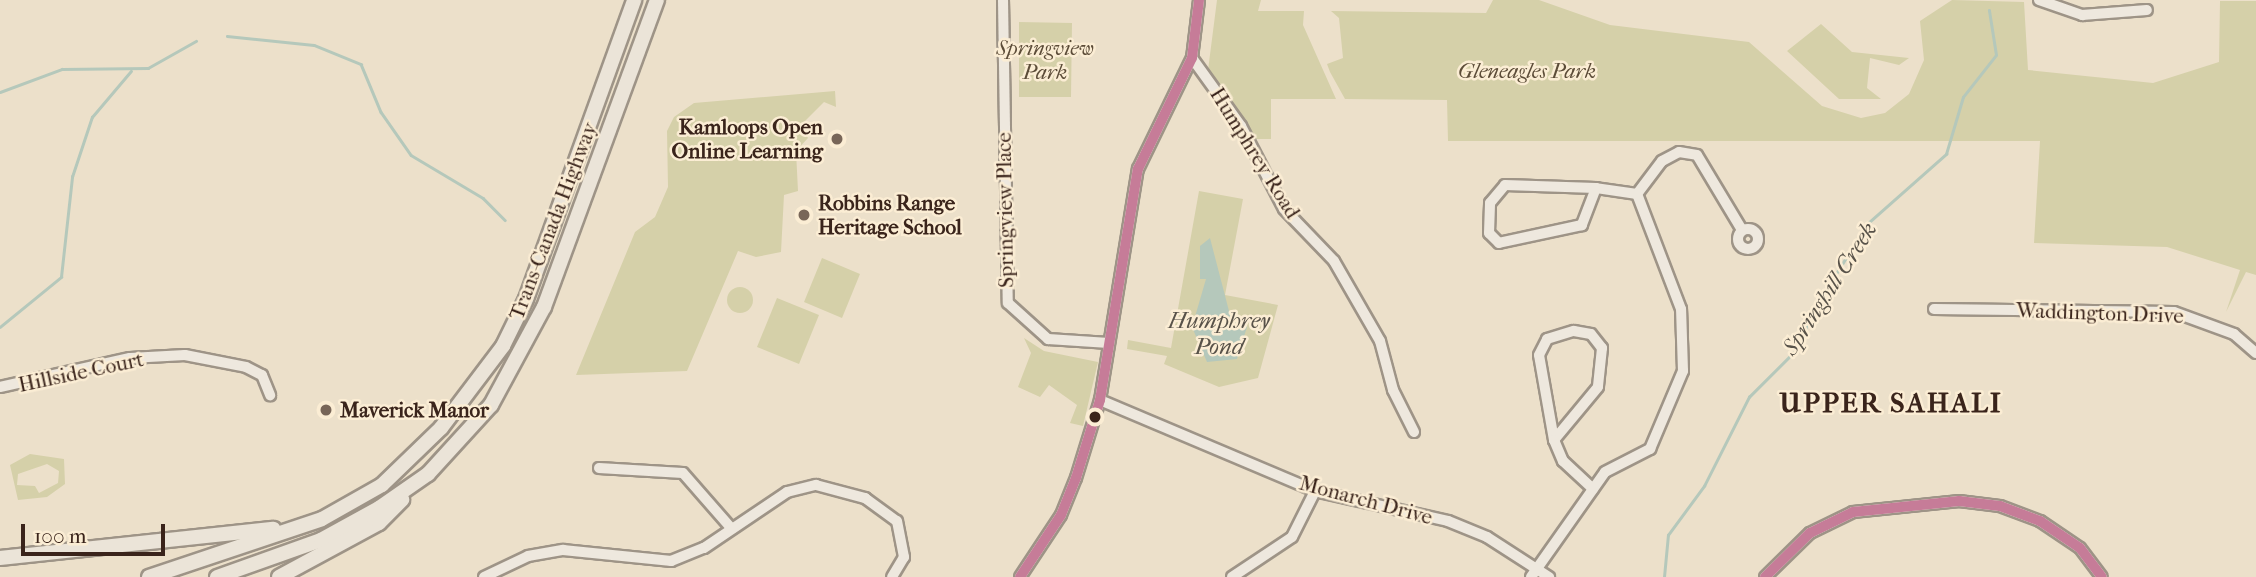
<!DOCTYPE html>
<html>
<head>
<meta charset="utf-8">
<style>
  body { margin:0 }
  #map { position:relative; width:2256px; height:577px; overflow:hidden; background:#ece0ca; font-family:"IM FELL French Canon",serif }
  div>[style] { position:absolute }
  .green>* { inset:0; background:#d5d0a9 }
  .round { border-radius:50% }
  .water>* { inset:0; background:#b5c8bb }
  .stream>* { height:2.5px; margin:-1.25px; padding:0 1.25px; transform-origin:1.25px; border-radius:1.25px; background:#b5c8bb }
  .roads { filter:drop-shadow(2px 0 #9e9487) drop-shadow(-2px 0 #9e9487) drop-shadow(0 2px #9e9487) drop-shadow(0 -2px #9e9487) }
  .minor>* { height:10px; margin:-5px; padding:0 5px; transform-origin:5px; border-radius:5px; background:#eee8de }
  .minor>.ring { margin:-5px; padding:0; box-sizing:content-box; background:none; border:10px solid #eee8de; border-radius:50% }
  .highway>* { height:14px; margin:-7px; padding:0 7px; transform-origin:7px; border-radius:7px; background:#ebe4d8 }
  .bus-1>* { height:10px; margin:-5px; padding:0 5px; transform-origin:5px; border-radius:5px; background:#c67c98 }
  .dots>* { width:19px; height:19px; translate:-50% -50%; box-sizing:border-box; border:4px solid #fbedd4; border-radius:50% }
  span { translate:-50% -50%; white-space:nowrap; text-align:center; line-height:1.15; -webkit-text-stroke:5px #fbedd4; paint-order:stroke }
  .park-label { font-size:21px; color:#5c4c38; font-style:italic }
  .poi-label { font-size:21px; color:#3a241b; font-weight:700 }
  .right { translate:-100% -50%; text-align:right }
  .left { translate:0 -50%; text-align:left }
  .street-label { font-size:21px; color:#3a241b }
  .water-label { font-size:23px; color:#585249; font-style:italic }
  .district-label { font-size:28px; color:#3a241b; font-weight:700; letter-spacing:2px }
  .scale { position:absolute; left:21px; top:524px; width:144px; height:32px; box-sizing:border-box; border:4px solid #3a241b; border-top:0; padding-left:9px; font-size:21px; line-height:24px; white-space:nowrap; color:#3a241b; -webkit-text-stroke:5px #fbedd4; paint-order:stroke }
</style>
</head>
<body>
<div id="map">
  <div class="green">
    <div style="clip-path:polygon(1217px 0,1261px 0,1258px 11px,1304px 11px,1303px 25px,1336px 99px,1271px 99px,1271px 139px,1247px 139px,1207px 78px)"></div>
    <div style="clip-path:polygon(1493px 0,1539px 0,1610px 25px,1749px 42px,1822px 106px,1861px 118px,1885px 113px,1909px 94px,1924px 60px,1920px 21px,1952px 0,2024px 2px,2028px 70px,2153px 83px,2219px 62px,2220px 1px,2256px 1px,2256px 275px,2246px 272px,2226px 312px,2240px 270px,2167px 247px,2034px 243px,2040px 141px,1448px 141px,1447px 100px,1345px 99px,1330px 72px,1327px 64px,1343px 58px,1339px 18px,1331px 11px,1486px 13px)"></div>
    <div style="clip-path:polygon(1019px 22px,1072px 23px,1071px 97px,1019px 97px)"></div>
    <div style="clip-path:polygon(1821px 24px,1852px 52px,1909px 58px,1899px 65px,1870px 58px,1867px 88px,1881px 99px,1839px 99px,1787px 51px)"></div>
    <div style="clip-path:polygon(835px 91px,836px 107px,824px 102px,801px 125px,808px 138px,796px 151px,798px 191px,784px 195px,781px 252px,756px 257px,738px 251px,687px 371px,576px 375px,635px 232px,655px 217px,668px 187px,667px 131px,674px 117px,694px 103px)"></div>
    <div style="clip-path:polygon(1199px 191px,1243px 199px,1225px 295px,1278px 305px,1258px 378px,1219px 387px,1164px 364px,1167px 356px,1127px 349px,1128px 340px,1171px 348px)"></div>
    <div style="clip-path:polygon(822px 258px,860px 274px,842px 318px,804px 302px)"></div>
    <div class="round" style="left:727px;top:287px;width:26px;height:26px"></div>
    <div style="clip-path:polygon(777px 298px,819px 315px,799px 364px,757px 347px)"></div>
    <div style="clip-path:polygon(1024px 338px,1044px 351px,1098px 362px,1083px 426px,1070px 423px,1077px 405px,1049px 385px,1040px 397px,1018px 387px,1031px 353px)"></div>
    <div style="clip-path:polygon(evenodd,30px 454px,64px 459px,65px 484px,47px 497px,18px 500px,10px 465px,30px 454px,47px 464px,59px 471px,58px 483px,39px 493px,35px 486px,17px 485px,18px 474px,47px 464px)"></div>
  </div>
  <div class="water">
    <div style="clip-path:polygon(1210px 238px,1229px 311px,1247px 327px,1237px 359px,1207px 362px,1192px 327px,1206px 279px,1200px 279px,1200px 246px)"></div>
  </div>
  <div class="stream">
    <div style="left:227px;top:36px;width:87px;rotate:5.9deg"></div>
    <div style="left:314px;top:45px;width:51px;rotate:22deg"></div>
    <div style="left:361px;top:64px;width:52px;rotate:67.4deg"></div>
    <div style="left:381px;top:112px;width:52px;rotate:55.1deg"></div>
    <div style="left:411px;top:155px;width:84px;rotate:30.8deg"></div>
    <div style="left:483px;top:198px;width:31px;rotate:45deg"></div>
    <div style="left:0;top:92px;width:66px;rotate:-20.4deg"></div>
    <div style="left:62px;top:69px;width:86px;rotate:-0.7deg"></div>
    <div style="left:148px;top:68px;width:55px;rotate:-29.4deg"></div>
    <div style="left:0;top:327px;width:79px;rotate:-39.3deg"></div>
    <div style="left:61px;top:277px;width:101px;rotate:-83.7deg"></div>
    <div style="left:72px;top:177px;width:63px;rotate:-71.6deg"></div>
    <div style="left:92px;top:117px;width:60px;rotate:-49.7deg"></div>
    <div style="left:1664px;top:577px;width:42px;rotate:-84.6deg"></div>
    <div style="left:1668px;top:535px;width:61px;rotate:-53.7deg"></div>
    <div style="left:1704px;top:486px;width:100px;rotate:-63.2deg"></div>
    <div style="left:1749px;top:397px;width:72px;rotate:-45deg"></div>
    <div style="left:1800px;top:346px;width:28px;rotate:-73deg"></div>
    <div style="left:1808px;top:319px;width:112px;rotate:-58.2deg"></div>
    <div style="left:1867px;top:224px;width:106px;rotate:-41.5deg"></div>
    <div style="left:1946px;top:154px;width:59px;rotate:-73.4deg"></div>
    <div style="left:1963px;top:97px;width:53px;rotate:-51.8deg"></div>
    <div style="left:1996px;top:55px;width:45px;rotate:-99deg"></div>
  </div>
  <div class="roads">
    <div class="minor">
      <div style="left:1003px;top:0;width:303px;rotate:89.1deg"></div>
      <div style="left:1008px;top:303px;width:54px;rotate:42deg"></div>
      <div style="left:1048px;top:339px;width:61px;rotate:3.8deg"></div>
      <div style="left:2039px;top:0;width:46px;rotate:19.2deg"></div>
      <div style="left:2082px;top:15px;width:65px;rotate:-4.4deg"></div>
      <div style="left:1192px;top:58px;width:84px;rotate:54.2deg"></div>
      <div style="left:1241px;top:126px;width:93px;rotate:62.6deg"></div>
      <div style="left:1284px;top:209px;width:72px;rotate:46.1deg"></div>
      <div style="left:1334px;top:261px;width:92px;rotate:60.1deg"></div>
      <div style="left:1380px;top:341px;width:51px;rotate:75.1deg"></div>
      <div style="left:1393px;top:390px;width:47px;rotate:63.4deg"></div>
      <div style="left:1505px;top:185px;width:91px;rotate:1.9deg"></div>
      <div style="left:1596px;top:188px;width:40px;rotate:111deg"></div>
      <div style="left:1582px;top:225px;width:85px;rotate:167.8deg"></div>
      <div style="left:1499px;top:243px;width:14px;rotate:-135deg"></div>
      <div style="left:1489px;top:233px;width:30px;rotate:-88deg"></div>
      <div style="left:1490px;top:203px;width:23px;rotate:-50deg"></div>
      <div style="left:1637px;top:194px;width:41px;rotate:-52.9deg"></div>
      <div style="left:1662px;top:161px;width:19px;rotate:-28deg"></div>
      <div style="left:1679px;top:152px;width:18px;rotate:9deg"></div>
      <div style="left:1697px;top:155px;width:87px;rotate:59deg"></div>
      <div class="ring" style="left:1738px;top:229px;width:10px;height:10px"></div>
      <div style="left:1934px;top:309px;width:240px;rotate:0.7deg"></div>
      <div style="left:2174px;top:312px;width:64px;rotate:20.1deg"></div>
      <div style="left:2234px;top:334px;width:29px;rotate:41deg"></div>
      <div style="left:0;top:387px;width:133px;rotate:-12.6deg"></div>
      <div style="left:130px;top:358px;width:55px;rotate:-3.1deg"></div>
      <div style="left:185px;top:355px;width:62px;rotate:11.1deg"></div>
      <div style="left:246px;top:367px;width:18px;rotate:27deg"></div>
      <div style="left:262px;top:375px;width:22px;rotate:68deg"></div>
      <div style="left:1100px;top:400px;width:233px;rotate:22.9deg"></div>
      <div style="left:1315px;top:491px;width:136px;rotate:12.7deg"></div>
      <div style="left:1448px;top:521px;width:42px;rotate:22.3deg"></div>
      <div style="left:1487px;top:537px;width:74px;rotate:32.8deg"></div>
      <div style="left:1554px;top:440px;width:86px;rotate:-100deg"></div>
      <div style="left:1539px;top:355px;width:18px;rotate:-63deg"></div>
      <div style="left:1547px;top:339px;width:28px;rotate:-17deg"></div>
      <div style="left:1574px;top:331px;width:17px;rotate:10deg"></div>
      <div style="left:1591px;top:334px;width:18px;rotate:52deg"></div>
      <div style="left:1602px;top:348px;width:39px;rotate:96deg"></div>
      <div style="left:1598px;top:387px;width:69px;rotate:129.7deg"></div>
      <div style="left:1554px;top:440px;width:23px;rotate:67deg"></div>
      <div style="left:1563px;top:461px;width:41px;rotate:43deg"></div>
      <div style="left:599px;top:468px;width:84px;rotate:3.4deg"></div>
      <div style="left:683px;top:473px;width:74px;rotate:48.8deg"></div>
      <div style="left:484px;top:577px;width:49px;rotate:-25.5deg"></div>
      <div style="left:528px;top:556px;width:36px;rotate:-10deg"></div>
      <div style="left:563px;top:550px;width:109px;rotate:5.8deg"></div>
      <div style="left:671px;top:561px;width:35px;rotate:-22deg"></div>
      <div style="left:704px;top:548px;width:100px;rotate:-34deg"></div>
      <div style="left:787px;top:492px;width:30px;rotate:-14deg"></div>
      <div style="left:816px;top:485px;width:51px;rotate:14.9deg"></div>
      <div style="left:865px;top:498px;width:39px;rotate:36deg"></div>
      <div style="left:897px;top:521px;width:37px;rotate:79deg"></div>
      <div style="left:904px;top:557px;width:23px;rotate:121deg"></div>
      <div style="left:1020px;top:577px;width:74px;rotate:-56.5deg"></div>
      <div style="left:1061px;top:515px;width:40px;rotate:-68deg"></div>
      <div style="left:1076px;top:478px;width:82px;rotate:-72.9deg"></div>
      <div style="left:1100px;top:400px;width:234px;rotate:-80.7deg"></div>
      <div style="left:1138px;top:169px;width:123px;rotate:-64.1deg"></div>
      <div style="left:1192px;top:58px;width:58px;rotate:-83.1deg"></div>
      <div style="left:1232px;top:577px;width:72px;rotate:-33.7deg"></div>
      <div style="left:1292px;top:537px;width:51px;rotate:-63.4deg"></div>
      <div style="left:1531px;top:577px;width:128px;rotate:-54.8deg"></div>
      <div style="left:1605px;top:472px;width:51px;rotate:-27.1deg"></div>
      <div style="left:1650px;top:449px;width:85px;rotate:-67.1deg"></div>
      <div style="left:1683px;top:371px;width:62px;rotate:-91.8deg"></div>
      <div style="left:1681px;top:309px;width:123px;rotate:-110.9deg"></div>
      <div style="left:1637px;top:194px;width:41px;rotate:-171.7deg"></div>
      <div style="left:1765px;top:577px;width:63px;rotate:-44.4deg"></div>
      <div style="left:1810px;top:533px;width:48px;rotate:-26deg"></div>
      <div style="left:1853px;top:512px;width:107px;rotate:-5.9deg"></div>
      <div style="left:1959px;top:501px;width:41px;rotate:7deg"></div>
      <div style="left:2000px;top:506px;width:43px;rotate:20.6deg"></div>
      <div style="left:2040px;top:521px;width:48px;rotate:34deg"></div>
      <div style="left:2080px;top:548px;width:36px;rotate:53deg"></div>
    </div>
    <div class="highway">
      <div style="left:0;top:558px;width:275px;rotate:-6.1deg"></div>
      <div style="left:149px;top:577px;width:182px;rotate:-18.5deg"></div>
      <div style="left:322px;top:519px;width:69px;rotate:-29.5deg"></div>
      <div style="left:382px;top:485px;width:82px;rotate:-44deg"></div>
      <div style="left:441px;top:428px;width:103px;rotate:-52.9deg"></div>
      <div style="left:503px;top:346px;width:52px;rotate:-63.9deg"></div>
      <div style="left:526px;top:299px;width:318px;rotate:-70.1deg"></div>
      <div style="left:217px;top:577px;width:110px;rotate:-19.6deg"></div>
      <div style="left:321px;top:540px;width:66px;rotate:-28.9deg"></div>
      <div style="left:379px;top:508px;width:60px;rotate:-34.8deg"></div>
      <div style="left:428px;top:474px;width:93px;rotate:-47.6deg"></div>
      <div style="left:491px;top:405px;width:111px;rotate:-61.6deg"></div>
      <div style="left:544px;top:307px;width:327px;rotate:-69.8deg"></div>
      <div style="left:279px;top:577px;width:114px;rotate:-28.4deg"></div>
      <div style="left:379px;top:523px;width:33px;rotate:-45deg"></div>
    </div>
  </div>
  <div class="bus-1">
    <div style="left:1020px;top:577px;width:74px;rotate:-56.5deg"></div>
    <div style="left:1061px;top:515px;width:40px;rotate:-68deg"></div>
    <div style="left:1076px;top:478px;width:82px;rotate:-72.9deg"></div>
    <div style="left:1100px;top:400px;width:234px;rotate:-80.7deg"></div>
    <div style="left:1138px;top:169px;width:123px;rotate:-64.1deg"></div>
    <div style="left:1192px;top:58px;width:58px;rotate:-83.1deg"></div>
    <div style="left:1765px;top:577px;width:63px;rotate:-44.4deg"></div>
    <div style="left:1810px;top:533px;width:48px;rotate:-26deg"></div>
    <div style="left:1853px;top:512px;width:107px;rotate:-5.9deg"></div>
    <div style="left:1959px;top:501px;width:41px;rotate:7deg"></div>
    <div style="left:2000px;top:506px;width:43px;rotate:20.6deg"></div>
    <div style="left:2040px;top:521px;width:48px;rotate:34deg"></div>
    <div style="left:2080px;top:548px;width:36px;rotate:53deg"></div>
  </div>
  <div class="dots">
    <div style="left:837px;top:139px;background:#786658"></div>
    <div style="left:804px;top:215px;background:#786658"></div>
    <div style="left:326px;top:410px;background:#786658"></div>
    <div style="left:1095px;top:417px;background:#3a241b"></div>
  </div>
  <div class="park-label">
    <span style="left:1045px;top:60px">Springview<br>Park</span>
    <span style="left:1527px;top:71px">Gleneagles Park</span>
  </div>
  <div class="poi-label">
    <span class="right" style="left:823px;top:139px">Kamloops Open<br>Online Learning</span>
    <span class="left" style="left:818px;top:215px">Robbins Range<br>Heritage School</span>
    <span class="left" style="left:340px;top:410px">Maverick Manor</span>
  </div>
  <div class="street-label">
    <span style="left:1255px;top:153px;rotate:58deg">Humphrey Road</span>
    <span style="left:1005px;top:210px;rotate:-91deg">Springview Place</span>
    <span style="left:553px;top:221px;rotate:-69deg">Trans-Canada Highway</span>
    <span style="left:2100px;top:313px;rotate:2deg">Waddington Drive</span>
    <span style="left:81px;top:372px;rotate:-12deg">Hillside Court</span>
    <span style="left:1366px;top:500px;rotate:15deg">Monarch Drive</span>
  </div>
  <div class="water-label">
    <span style="left:1830px;top:289px;rotate:-57deg">Springhill Creek</span>
    <span style="left:1219px;top:334px">Humphrey<br>Pond</span>
  </div>
  <div class="district-label">
    <span style="left:1891px;top:403px">UPPER SAHALI</span>
  </div>
  <div class="scale">100 m</div>
</div>
</body>
</html>
